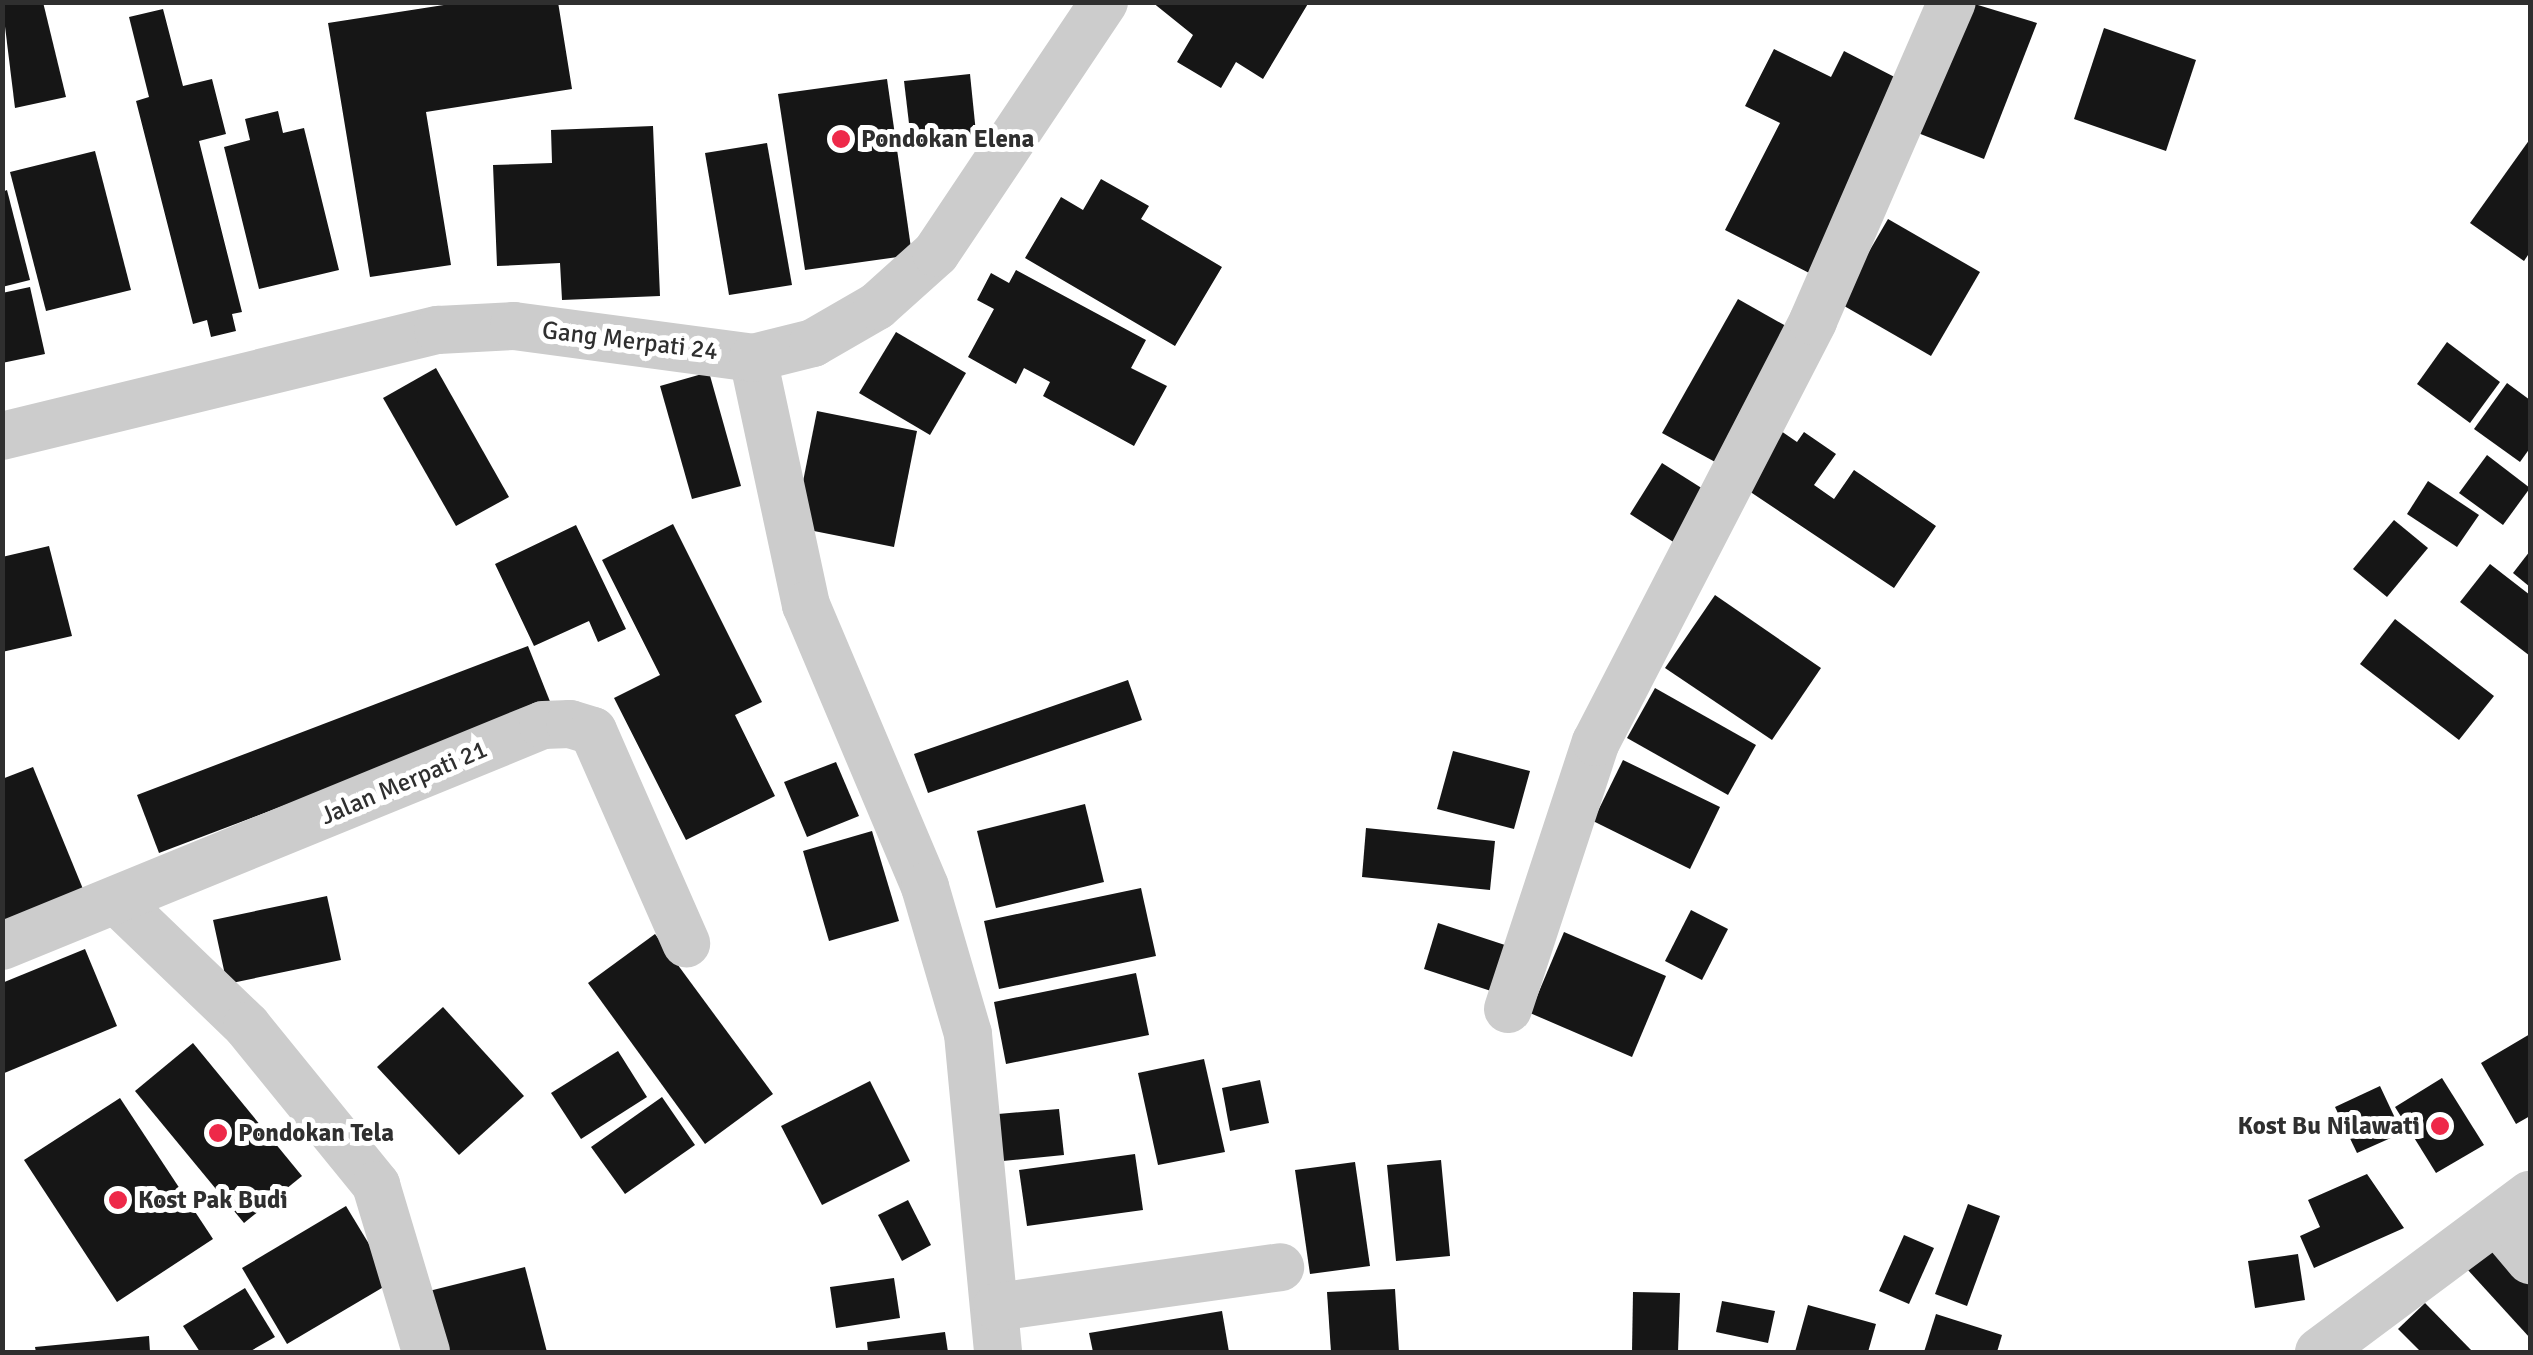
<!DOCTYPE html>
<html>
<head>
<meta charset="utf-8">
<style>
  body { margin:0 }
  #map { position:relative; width:2533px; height:1355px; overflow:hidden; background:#fff; font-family:Signika,sans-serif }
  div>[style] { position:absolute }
  .building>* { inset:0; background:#161616 }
  .street>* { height:48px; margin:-24px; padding:0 24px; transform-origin:24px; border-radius:24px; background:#ccc }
  .dots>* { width:28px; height:28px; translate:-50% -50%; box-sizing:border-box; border:5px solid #fff; border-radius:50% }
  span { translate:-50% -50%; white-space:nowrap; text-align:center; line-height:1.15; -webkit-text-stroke:10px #fff; paint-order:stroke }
  .poi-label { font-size:25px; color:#2f2f2f; font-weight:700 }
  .left { translate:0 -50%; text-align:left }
  .right { translate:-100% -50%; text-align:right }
  .street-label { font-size:25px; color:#2f2f2f }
  .frame { position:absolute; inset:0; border:5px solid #2f2f2f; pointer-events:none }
</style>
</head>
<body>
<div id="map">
  <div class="building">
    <div style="clip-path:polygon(2px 2px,43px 2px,66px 97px,15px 108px)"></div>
    <div style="clip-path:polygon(463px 2px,558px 2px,572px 89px,426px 112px,451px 265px,370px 277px,328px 23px)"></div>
    <div style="clip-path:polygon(1152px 2px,1309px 2px,1263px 79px,1236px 62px,1221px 88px,1177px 62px,1193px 35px)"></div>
    <div style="clip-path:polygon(1968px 2px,2037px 23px,1984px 159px,1918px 133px)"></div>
    <div style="clip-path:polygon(163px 9px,183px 86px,212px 79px,226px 134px,199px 141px,242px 312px,232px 314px,236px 331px,211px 337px,207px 320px,193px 324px,136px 101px,149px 97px,129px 17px)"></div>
    <div style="clip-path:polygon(2104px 28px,2196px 60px,2166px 151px,2074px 119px)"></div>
    <div style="clip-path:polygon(1774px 49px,1831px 77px,1844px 51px,1912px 86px,1815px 276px,1725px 230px,1780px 123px,1745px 106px)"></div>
    <div style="clip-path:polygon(970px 74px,977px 143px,912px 149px,904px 81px)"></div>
    <div style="clip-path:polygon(887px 79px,912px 255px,805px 270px,778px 94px)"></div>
    <div style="clip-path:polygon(278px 111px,283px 133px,304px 128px,339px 270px,259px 289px,224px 147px,250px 140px,245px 119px)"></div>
    <div style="clip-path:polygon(653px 126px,660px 296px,562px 300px,560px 263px,497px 266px,493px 165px,552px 163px,551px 130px)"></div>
    <div style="clip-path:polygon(2530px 139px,2530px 252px,2524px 261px,2470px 223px)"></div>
    <div style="clip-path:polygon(767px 143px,792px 285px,729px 295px,705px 153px)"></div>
    <div style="clip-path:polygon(95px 151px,131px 290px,46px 311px,10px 172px)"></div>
    <div style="clip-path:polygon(1101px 179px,1149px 206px,1141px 219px,1222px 267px,1175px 346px,1025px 258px,1061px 197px,1083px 210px)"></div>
    <div style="clip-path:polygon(7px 190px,30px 280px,2px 287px,2px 192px)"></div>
    <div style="clip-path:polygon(1888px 219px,1980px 272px,1931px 356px,1839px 303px)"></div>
    <div style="clip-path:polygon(1016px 270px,1146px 340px,1131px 368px,1167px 386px,1134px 446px,1043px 396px,1050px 382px,1024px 368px,1016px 384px,968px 357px,994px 309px,977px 300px,991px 273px,1009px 283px)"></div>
    <div style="clip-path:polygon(30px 287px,45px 354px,2px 363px,2px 293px)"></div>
    <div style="clip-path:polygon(1738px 299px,1793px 330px,1717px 463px,1662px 433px)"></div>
    <div style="clip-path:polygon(896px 332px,966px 373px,930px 435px,859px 393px)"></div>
    <div style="clip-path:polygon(2447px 342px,2500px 382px,2470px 423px,2417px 384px)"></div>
    <div style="clip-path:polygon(436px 368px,509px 497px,456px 526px,383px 398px)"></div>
    <div style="clip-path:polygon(709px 372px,741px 486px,692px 499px,660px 386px)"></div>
    <div style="clip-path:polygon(2507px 383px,2530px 400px,2530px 448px,2520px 462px,2474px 429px)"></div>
    <div style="clip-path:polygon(817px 411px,917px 431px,894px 547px,794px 527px)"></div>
    <div style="clip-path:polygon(1781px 431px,1797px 442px,1804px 432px,1836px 454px,1814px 485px,1834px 499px,1854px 470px,1936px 526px,1894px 588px,1743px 487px)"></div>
    <div style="clip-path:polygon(2487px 455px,2530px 488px,2503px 525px,2459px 493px)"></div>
    <div style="clip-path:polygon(1662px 463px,1711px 494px,1678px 545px,1630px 514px)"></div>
    <div style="clip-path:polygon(2428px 481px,2479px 515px,2457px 547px,2407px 514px)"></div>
    <div style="clip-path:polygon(2394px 520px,2428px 548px,2387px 597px,2353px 569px)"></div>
    <div style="clip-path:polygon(673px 524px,762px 702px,735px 715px,775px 796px,686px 840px,614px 698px,660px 675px,602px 560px)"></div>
    <div style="clip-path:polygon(576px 525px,626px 629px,598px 642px,589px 621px,534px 646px,495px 564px)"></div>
    <div style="clip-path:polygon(49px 546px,72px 636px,2px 652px,2px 557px)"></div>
    <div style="clip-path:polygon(2530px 551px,2530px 587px,2513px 573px)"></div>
    <div style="clip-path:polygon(2490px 564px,2530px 595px,2530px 656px,2460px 602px)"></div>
    <div style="clip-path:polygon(1715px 595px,1821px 668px,1772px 740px,1665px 668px)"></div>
    <div style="clip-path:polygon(2395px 619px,2494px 696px,2459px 740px,2360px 664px)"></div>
    <div style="clip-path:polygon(528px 646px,551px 704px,159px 853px,137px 795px)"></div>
    <div style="clip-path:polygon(1128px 680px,1142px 720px,928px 793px,914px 754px)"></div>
    <div style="clip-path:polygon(1655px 688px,1756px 745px,1728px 795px,1627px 738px)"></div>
    <div style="clip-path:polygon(1453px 751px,1530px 771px,1514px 829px,1437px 809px)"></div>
    <div style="clip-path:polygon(1623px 760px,1720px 807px,1690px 869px,1593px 821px)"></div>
    <div style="clip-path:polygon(836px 762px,859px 816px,807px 837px,784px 782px)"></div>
    <div style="clip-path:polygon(33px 767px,83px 889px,2px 922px,2px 779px)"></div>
    <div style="clip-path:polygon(1085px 804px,1104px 882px,996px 908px,977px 831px)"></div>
    <div style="clip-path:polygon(1366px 828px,1495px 841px,1490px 890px,1362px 877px)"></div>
    <div style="clip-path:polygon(872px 831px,899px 921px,829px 941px,803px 851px)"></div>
    <div style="clip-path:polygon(1141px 888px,1156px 956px,999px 989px,984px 921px)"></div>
    <div style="clip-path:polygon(327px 896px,341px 960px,227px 984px,213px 920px)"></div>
    <div style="clip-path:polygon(1691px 910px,1728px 929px,1702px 980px,1665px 961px)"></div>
    <div style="clip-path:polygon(1438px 923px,1508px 946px,1494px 992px,1424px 969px)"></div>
    <div style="clip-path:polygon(1564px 932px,1666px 976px,1632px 1057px,1530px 1013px)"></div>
    <div style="clip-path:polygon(655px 934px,773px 1094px,705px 1144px,588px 983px)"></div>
    <div style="clip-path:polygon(85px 949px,117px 1026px,2px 1074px,2px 983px)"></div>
    <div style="clip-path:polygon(1136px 973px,1149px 1035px,1006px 1064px,994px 1002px)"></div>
    <div style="clip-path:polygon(443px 1007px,524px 1096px,459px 1155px,377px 1067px)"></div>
    <div style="clip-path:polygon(2530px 1034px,2530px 1116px,2516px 1124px,2481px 1063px)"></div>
    <div style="clip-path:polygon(193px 1043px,302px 1176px,244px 1223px,135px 1091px)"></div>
    <div style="clip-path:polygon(618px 1051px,647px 1097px,581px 1139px,551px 1093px)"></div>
    <div style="clip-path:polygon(1204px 1059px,1225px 1152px,1158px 1165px,1138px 1073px)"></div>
    <div style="clip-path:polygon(2442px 1078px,2484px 1145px,2436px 1173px,2395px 1107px)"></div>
    <div style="clip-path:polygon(1260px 1080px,1269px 1123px,1230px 1131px,1222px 1088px)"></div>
    <div style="clip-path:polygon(870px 1081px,910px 1161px,822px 1205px,781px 1126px)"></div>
    <div style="clip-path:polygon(2380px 1086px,2402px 1133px,2357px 1153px,2335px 1107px)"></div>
    <div style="clip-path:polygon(662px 1097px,695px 1145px,625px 1194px,591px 1147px)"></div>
    <div style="clip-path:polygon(120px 1098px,213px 1239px,117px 1302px,24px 1160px)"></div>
    <div style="clip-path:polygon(1059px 1109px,1064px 1155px,1003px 1161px,998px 1114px)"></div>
    <div style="clip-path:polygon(1135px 1154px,1143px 1210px,1027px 1226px,1019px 1170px)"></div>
    <div style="clip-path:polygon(1441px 1160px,1450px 1256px,1396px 1261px,1387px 1165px)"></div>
    <div style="clip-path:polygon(1355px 1162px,1370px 1266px,1310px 1274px,1295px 1170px)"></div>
    <div style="clip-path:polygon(2367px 1174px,2404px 1228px,2314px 1268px,2300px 1236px,2320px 1227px,2308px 1200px)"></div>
    <div style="clip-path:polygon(908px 1200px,931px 1245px,902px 1261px,878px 1215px)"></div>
    <div style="clip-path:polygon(1968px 1204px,2000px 1216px,1967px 1306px,1935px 1294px)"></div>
    <div style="clip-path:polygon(346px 1206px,392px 1282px,287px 1344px,242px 1268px)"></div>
    <div style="clip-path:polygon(1904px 1235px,1934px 1248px,1909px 1304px,1879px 1291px)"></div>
    <div style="clip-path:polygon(2500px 1239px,2530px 1272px,2530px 1338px,2467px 1269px)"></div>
    <div style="clip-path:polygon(2298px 1254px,2305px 1300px,2255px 1308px,2248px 1261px)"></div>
    <div style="clip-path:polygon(525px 1267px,547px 1352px,445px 1352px,429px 1291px)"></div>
    <div style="clip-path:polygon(894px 1278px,900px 1318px,836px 1328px,830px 1287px)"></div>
    <div style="clip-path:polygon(245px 1288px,275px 1337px,249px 1352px,200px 1352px,183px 1326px)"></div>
    <div style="clip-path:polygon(1395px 1289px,1399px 1352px,1331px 1352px,1327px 1292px)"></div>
    <div style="clip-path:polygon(1633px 1292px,1680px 1293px,1678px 1352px,1632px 1352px)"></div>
    <div style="clip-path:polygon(1722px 1301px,1775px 1311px,1768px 1343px,1716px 1332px)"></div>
    <div style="clip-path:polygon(2425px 1303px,2473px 1352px,2421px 1352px,2398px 1329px)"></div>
    <div style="clip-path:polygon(1808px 1305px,1876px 1324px,1868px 1352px,1795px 1352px)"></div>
    <div style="clip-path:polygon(1222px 1311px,1229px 1352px,1093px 1352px,1089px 1333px)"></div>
    <div style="clip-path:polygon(1936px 1314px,2002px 1335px,1997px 1352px,1924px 1352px)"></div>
    <div style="clip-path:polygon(945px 1332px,948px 1352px,868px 1352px,867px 1342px)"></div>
    <div style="clip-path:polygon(149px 1336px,150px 1352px,36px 1352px,35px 1347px)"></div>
  </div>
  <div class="street">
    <div style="left:753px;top:358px;width:253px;rotate:77.9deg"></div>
    <div style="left:806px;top:605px;width:306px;rotate:67.1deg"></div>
    <div style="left:925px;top:887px;width:153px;rotate:73.7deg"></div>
    <div style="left:968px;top:1034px;width:319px;rotate:84.6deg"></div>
    <div style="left:2px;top:436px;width:449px;rotate:-13.7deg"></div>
    <div style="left:438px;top:330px;width:76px;rotate:-3deg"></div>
    <div style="left:514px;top:326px;width:241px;rotate:7.6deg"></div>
    <div style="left:753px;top:358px;width:62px;rotate:-14deg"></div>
    <div style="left:813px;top:343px;width:74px;rotate:-30deg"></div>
    <div style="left:877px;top:306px;width:79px;rotate:-41.9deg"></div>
    <div style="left:936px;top:253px;width:302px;rotate:-56.2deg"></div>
    <div style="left:120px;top:904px;width:176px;rotate:43.8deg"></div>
    <div style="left:247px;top:1026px;width:205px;rotate:50.9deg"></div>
    <div style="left:376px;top:1185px;width:174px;rotate:73.3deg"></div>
    <div style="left:2px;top:946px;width:584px;rotate:-22.22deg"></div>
    <div style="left:543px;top:725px;width:27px;rotate:-2deg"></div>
    <div style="left:570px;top:724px;width:24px;rotate:17deg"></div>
    <div style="left:593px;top:731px;width:232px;rotate:66.3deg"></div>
    <div style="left:1508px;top:1009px;width:281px;rotate:-71.8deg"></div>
    <div style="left:1596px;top:742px;width:474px;rotate:-62.7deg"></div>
    <div style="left:1813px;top:321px;width:348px;rotate:-66.5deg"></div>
    <div style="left:2498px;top:1222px;width:50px;rotate:49.9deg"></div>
    <div style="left:997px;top:1307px;width:286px;rotate:-8deg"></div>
    <div style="left:2319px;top:1352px;width:263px;rotate:-36.7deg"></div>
  </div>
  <div class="dots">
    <div style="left:841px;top:139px;background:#ee2949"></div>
    <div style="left:2440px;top:1126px;background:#ee2949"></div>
    <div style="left:218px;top:1133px;background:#ee2949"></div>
    <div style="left:118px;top:1200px;background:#ee2949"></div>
  </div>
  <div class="poi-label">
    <span class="left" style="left:861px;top:139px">Pondokan Elena</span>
    <span class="right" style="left:2420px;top:1126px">Kost Bu Nilawati</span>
    <span class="left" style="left:238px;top:1133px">Pondokan Tela</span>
    <span class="left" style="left:138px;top:1200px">Kost Pak Budi</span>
  </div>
  <div class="street-label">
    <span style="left:630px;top:341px;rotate:7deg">Gang Merpati 24</span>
    <span style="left:404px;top:783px;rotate:-23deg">Jalan Merpati 21</span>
  </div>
  <div class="frame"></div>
</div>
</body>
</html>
